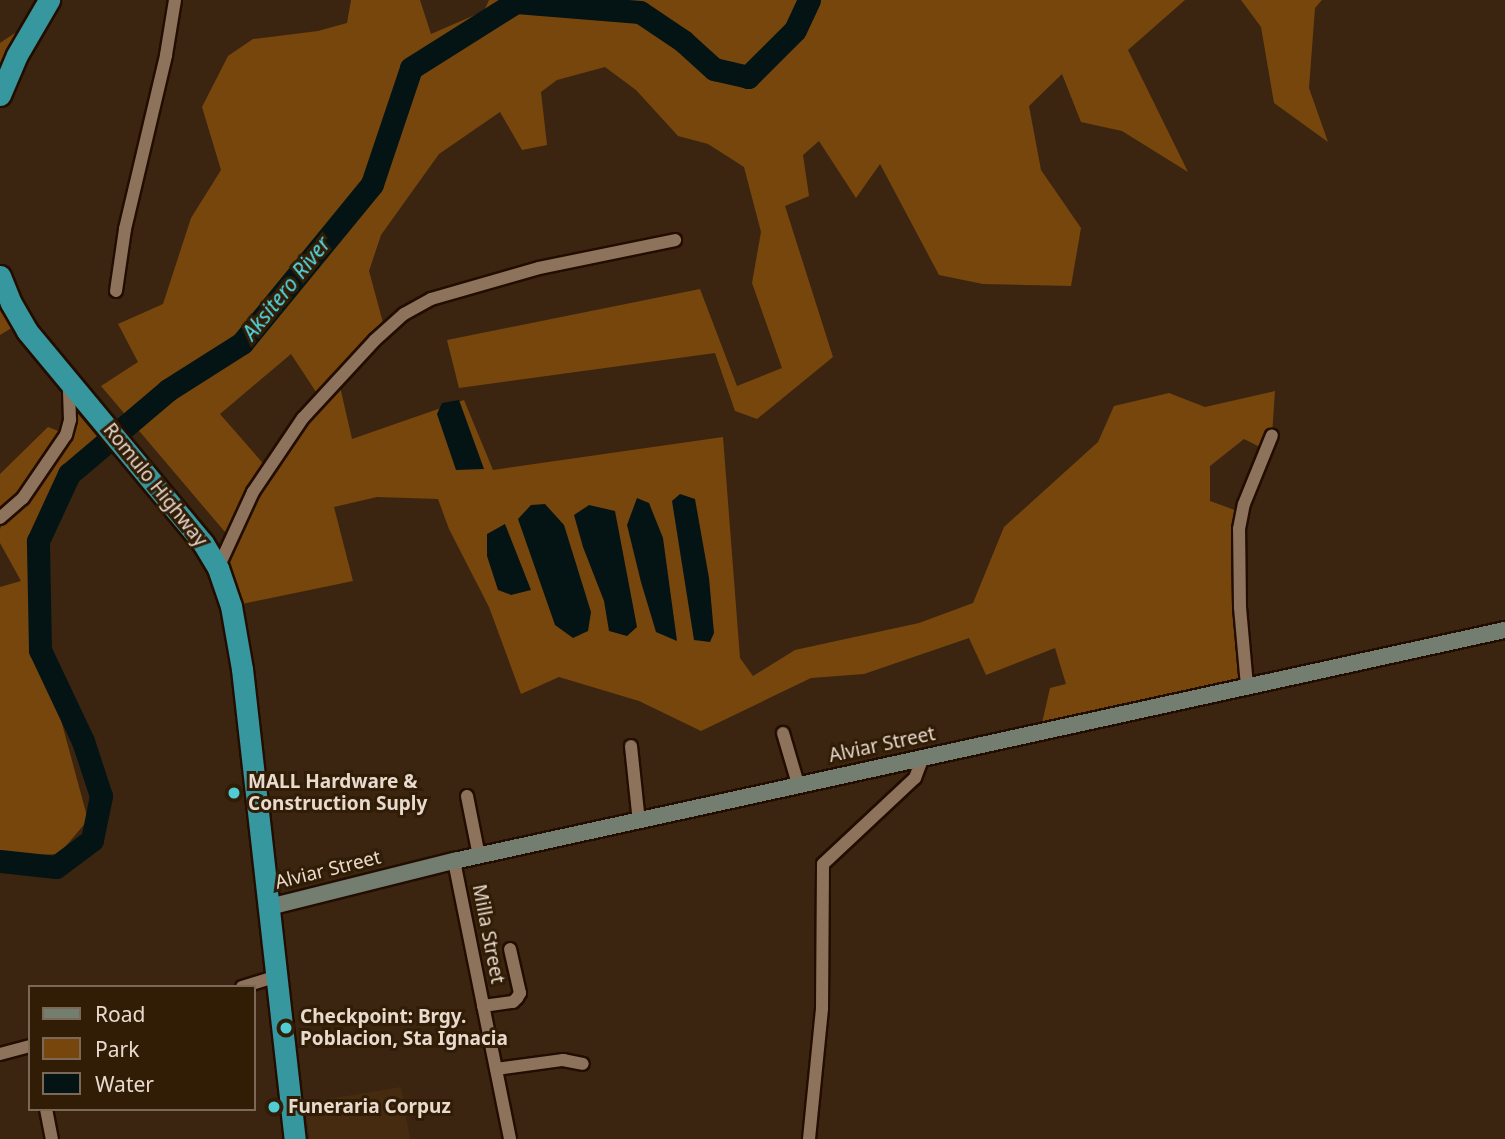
<!DOCTYPE html>
<html>
<head>
<meta charset="utf-8">
<style>
  body { margin:0 }
  #map { position:relative; width:1505px; height:1139px; overflow:hidden; background:#3b2510; font-family:"Noto Sans",sans-serif }
  div>[style] { position:absolute }
  .built>* { inset:0; background:#462b10 }
  .green>* { inset:0; background:#77460d }
  .water>* { inset:0; background:#041415 }
  .river>* { height:23px; margin:-11.5px; padding:0 11.5px; transform-origin:11.5px; border-radius:11.5px; background:#041415 }
  .roads { filter:drop-shadow(2px 0 #220d00) drop-shadow(-2px 0 #220d00) drop-shadow(0 2px #220d00) drop-shadow(0 -2px #220d00) }
  .street>* { height:12px; margin:-6px; padding:0 6px; transform-origin:6px; border-radius:6px; background:#8d735c }
  .secondary>* { height:16px; margin:-8px; padding:0 8px; transform-origin:8px; border-radius:8px; background:#737e70 }
  .highway>* { height:21px; margin:-10.5px; padding:0 10.5px; transform-origin:10.5px; border-radius:10.5px; background:#36979e }
  .dots>* { width:19px; height:19px; translate:-50% -50%; box-sizing:border-box; border:4px solid #311c06; border-radius:50% }
  span { translate:-50% -50%; white-space:nowrap; text-align:center; line-height:1.15; -webkit-text-stroke:6px #311c06; paint-order:stroke }
  .street-label { font-size:19px; color:#e9dace }
  .poi-label { font-size:19px; color:#e9dace; font-weight:700 }
  .left { translate:0 -50%; text-align:left }
  .water-label { font-size:21px; color:#54dae3; font-style:italic }
  .legend { position:absolute; left:28px; top:985px; width:228px; height:126px; box-sizing:border-box; background:#311c06; border:2px solid #7b6856; margin:0; padding:9px 12px; list-style:none; font-size:21px; color:#e9dace }
  .legend li { display:flex; align-items:center; gap:14px; height:35px }
  .legend b { width:35px; border:2px solid #7b6856 }
</style>
</head>
<body>
<div id="map">
  <div class="built">
    <div style="clip-path:polygon(401px 1087px,410px 1139px,310px 1139px,304px 1103px)"></div>
  </div>
  <div class="green">
    <div style="clip-path:polygon(evenodd,351px 0,420px 0,431px 34px,484px 11px,489px 0,1185px 0,1128px 50px,1188px 172px,1122px 131px,1081px 122px,1062px 74px,1029px 106px,1041px 170px,1081px 228px,1071px 286px,983px 284px,939px 275px,880px 164px,856px 198px,819px 141px,803px 155px,809px 196px,785px 206px,833px 357px,757px 419px,735px 411px,715px 353px,459px 388px,447px 340px,700px 289px,737px 386px,782px 368px,752px 283px,761px 232px,744px 167px,708px 144px,678px 136px,636px 90px,605px 67px,557px 80px,541px 92px,547px 145px,522px 150px,500px 112px,439px 154px,381px 235px,369px 271px,385px 330px,338px 378px,352px 439px,464px 400px,493px 470px,723px 437px,740px 658px,753px 676px,795px 650px,919px 623px,973px 603px,1004px 527px,1098px 442px,1114px 406px,1169px 393px,1205px 407px,1275px 391px,1272px 435px,1266px 450px,1244px 439px,1210px 466px,1210px 501px,1243px 513px,1247px 686px,1040px 732px,1050px 688px,1066px 684px,1055px 648px,986px 675px,969px 638px,864px 674px,811px 678px,701px 731px,639px 701px,559px 677px,521px 694px,489px 607px,449px 529px,438px 499px,377px 497px,334px 507px,353px 581px,242px 604px,224px 553px,243px 510px,225px 532px,101px 386px,138px 362px,118px 324px,163px 304px,191px 218px,221px 170px,202px 107px,228px 56px,253px 39px,318px 31px,347px 23px,351px 0,291px 354px,320px 398px,267px 468px,220px 414px,291px 354px)"></div>
    <div style="clip-path:polygon(1241px 0,1322px 0,1315px 8px,1309px 88px,1328px 142px,1274px 103px,1261px 27px)"></div>
    <div style="clip-path:polygon(15px 33px,22px 47px,0 79px,0 43px)"></div>
    <div style="clip-path:polygon(0 300px,18px 324px,0 335px)"></div>
    <div style="clip-path:polygon(78px 414px,101px 441px,69px 474px,38px 542px,40px 642px,88px 820px,59px 854px,14px 856px,0 853px,0 587px,21px 581px,0 543px,0 529px,7px 514px,0 518px,0 474px,48px 427px,66px 434px)"></div>
  </div>
  <div class="water">
    <div style="clip-path:polygon(459px 400px,484px 469px,456px 470px,437px 414px,442px 403px)"></div>
    <div style="clip-path:polygon(680px 494px,695px 499px,709px 578px,714px 633px,710px 642px,694px 640px,672px 501px)"></div>
    <div style="clip-path:polygon(637px 498px,649px 503px,663px 538px,677px 641px,656px 632px,641px 582px,627px 525px)"></div>
    <div style="clip-path:polygon(545px 504px,564px 525px,591px 612px,588px 631px,573px 638px,555px 625px,518px 519px,531px 505px)"></div>
    <div style="clip-path:polygon(589px 505px,615px 511px,637px 627px,627px 636px,609px 631px,604px 601px,583px 547px,574px 515px)"></div>
    <div style="clip-path:polygon(505px 524px,531px 590px,511px 595px,498px 590px,487px 556px,487px 534px)"></div>
  </div>
  <div class="river">
    <div style="left:0;top:861px;width:56px;rotate:6.1deg"></div>
    <div style="left:56px;top:867px;width:45px;rotate:-36.9deg"></div>
    <div style="left:92px;top:840px;width:45px;rotate:-78.4deg"></div>
    <div style="left:101px;top:796px;width:58px;rotate:-108.1deg"></div>
    <div style="left:83px;top:741px;width:101px;rotate:-115.3deg"></div>
    <div style="left:40px;top:650px;width:109px;rotate:-91.1deg"></div>
    <div style="left:38px;top:541px;width:74px;rotate:-65.2deg"></div>
    <div style="left:69px;top:474px;width:130px;rotate:-40.3deg"></div>
    <div style="left:168px;top:390px;width:88px;rotate:-32.4deg"></div>
    <div style="left:242px;top:343px;width:205px;rotate:-50.7deg"></div>
    <div style="left:372px;top:184px;width:122px;rotate:-71.4deg"></div>
    <div style="left:411px;top:68px;width:124px;rotate:-32.2deg"></div>
    <div style="left:516px;top:2px;width:124px;rotate:4.6deg"></div>
    <div style="left:640px;top:12px;width:52px;rotate:34deg"></div>
    <div style="left:683px;top:41px;width:42px;rotate:42.1deg"></div>
    <div style="left:714px;top:69px;width:35px;rotate:13deg"></div>
    <div style="left:748px;top:77px;width:66px;rotate:-45deg"></div>
    <div style="left:795px;top:30px;width:33px;rotate:-65deg"></div>
  </div>
  <div class="roads">
    <div class="street">
      <div style="left:116px;top:291px;width:63px;rotate:-81.7deg"></div>
      <div style="left:125px;top:229px;width:179px;rotate:-76.7deg"></div>
      <div style="left:166px;top:55px;width:56px;rotate:-80.7deg"></div>
      <div style="left:0;top:518px;width:30px;rotate:-41deg"></div>
      <div style="left:23px;top:498px;width:76px;rotate:-55.7deg"></div>
      <div style="left:66px;top:435px;width:16px;rotate:-75deg"></div>
      <div style="left:70px;top:420px;width:35px;rotate:-92deg"></div>
      <div style="left:218px;top:568px;width:84px;rotate:-65.3deg"></div>
      <div style="left:253px;top:492px;width:89px;rotate:-56deg"></div>
      <div style="left:303px;top:418px;width:106px;rotate:-47.3deg"></div>
      <div style="left:375px;top:340px;width:39px;rotate:-42deg"></div>
      <div style="left:404px;top:314px;width:31px;rotate:-29deg"></div>
      <div style="left:431px;top:299px;width:112px;rotate:-16deg"></div>
      <div style="left:539px;top:268px;width:139px;rotate:-11.6deg"></div>
      <div style="left:1247px;top:686px;width:79px;rotate:-95.1deg"></div>
      <div style="left:1240px;top:607px;width:78px;rotate:-90.7deg"></div>
      <div style="left:1239px;top:529px;width:25px;rotate:-79deg"></div>
      <div style="left:1244px;top:504px;width:74px;rotate:-67.9deg"></div>
      <div style="left:783px;top:733px;width:53px;rotate:73.6deg"></div>
      <div style="left:631px;top:746px;width:76px;rotate:84deg"></div>
      <div style="left:467px;top:796px;width:61px;rotate:78.7deg"></div>
      <div style="left:454px;top:861px;width:284px;rotate:78.6deg"></div>
      <div style="left:242px;top:987px;width:39px;rotate:-17deg"></div>
      <div style="left:483px;top:1006px;width:30px;rotate:-8deg"></div>
      <div style="left:513px;top:1002px;width:6px;rotate:-45deg"></div>
      <div style="left:517px;top:998px;width:6px;rotate:-59deg"></div>
      <div style="left:520px;top:993px;width:45px;rotate:-102.8deg"></div>
      <div style="left:0;top:1054px;width:31px;rotate:-15deg"></div>
      <div style="left:496px;top:1069px;width:68px;rotate:-7.7deg"></div>
      <div style="left:563px;top:1060px;width:20px;rotate:11deg"></div>
      <div style="left:46px;top:1109px;width:31px;rotate:79deg"></div>
      <div style="left:809px;top:1139px;width:131px;rotate:-84.3deg"></div>
      <div style="left:822px;top:1009px;width:145px;rotate:-89.6deg"></div>
      <div style="left:823px;top:864px;width:126px;rotate:-43.1deg"></div>
      <div style="left:915px;top:778px;width:22px;rotate:-69deg"></div>
    </div>
    <div class="secondary">
      <div style="left:269px;top:907px;width:191px;rotate:-14deg"></div>
      <div style="left:454px;top:861px;width:1076px;rotate:-12.4deg"></div>
    </div>
    <div class="highway">
      <div style="left:0;top:95px;width:43px;rotate:-67deg"></div>
      <div style="left:17px;top:55px;width:64px;rotate:-59.8deg"></div>
      <div style="left:0;top:276px;width:29px;rotate:68deg"></div>
      <div style="left:11px;top:303px;width:32px;rotate:60deg"></div>
      <div style="left:27px;top:331px;width:276px;rotate:50.3deg"></div>
      <div style="left:203px;top:543px;width:29px;rotate:59deg"></div>
      <div style="left:218px;top:568px;width:40px;rotate:71.1deg"></div>
      <div style="left:231px;top:606px;width:64px;rotate:80.1deg"></div>
      <div style="left:242px;top:669px;width:473px;rotate:83.6deg"></div>
    </div>
  </div>
  <div class="dots">
    <div style="left:234px;top:793px;background:#51ccd4"></div>
    <div style="left:286px;top:1028px;background:#51ccd4"></div>
    <div style="left:274px;top:1107px;background:#51ccd4"></div>
  </div>
  <div class="street-label">
    <span style="left:155px;top:485px;rotate:51deg">Romulo Highway</span>
    <span style="left:882px;top:745px;rotate:-12deg">Alviar Street</span>
    <span style="left:328px;top:870px;rotate:-14deg">Alviar Street</span>
    <span style="left:488px;top:934px;rotate:79deg">Milla Street</span>
  </div>
  <div class="poi-label">
    <span class="left" style="left:248px;top:793px">MALL Hardware &amp;<br>Construction Suply</span>
    <span class="left" style="left:300px;top:1028px">Checkpoint: Brgy.<br>Poblacion, Sta Ignacia</span>
    <span class="left" style="left:288px;top:1107px">Funeraria Corpuz</span>
  </div>
  <div class="water-label">
    <span style="left:286px;top:288px;rotate:-51deg">Aksitero River</span>
  </div>
  <ul class="legend">
  <li><b style="height:9px;background:#737e70"></b>Road</li>
  <li><b style="height:19px;background:#77460d"></b>Park</li>
  <li><b style="height:19px;background:#041415"></b>Water</li>
  </ul>
</div>
</body>
</html>
